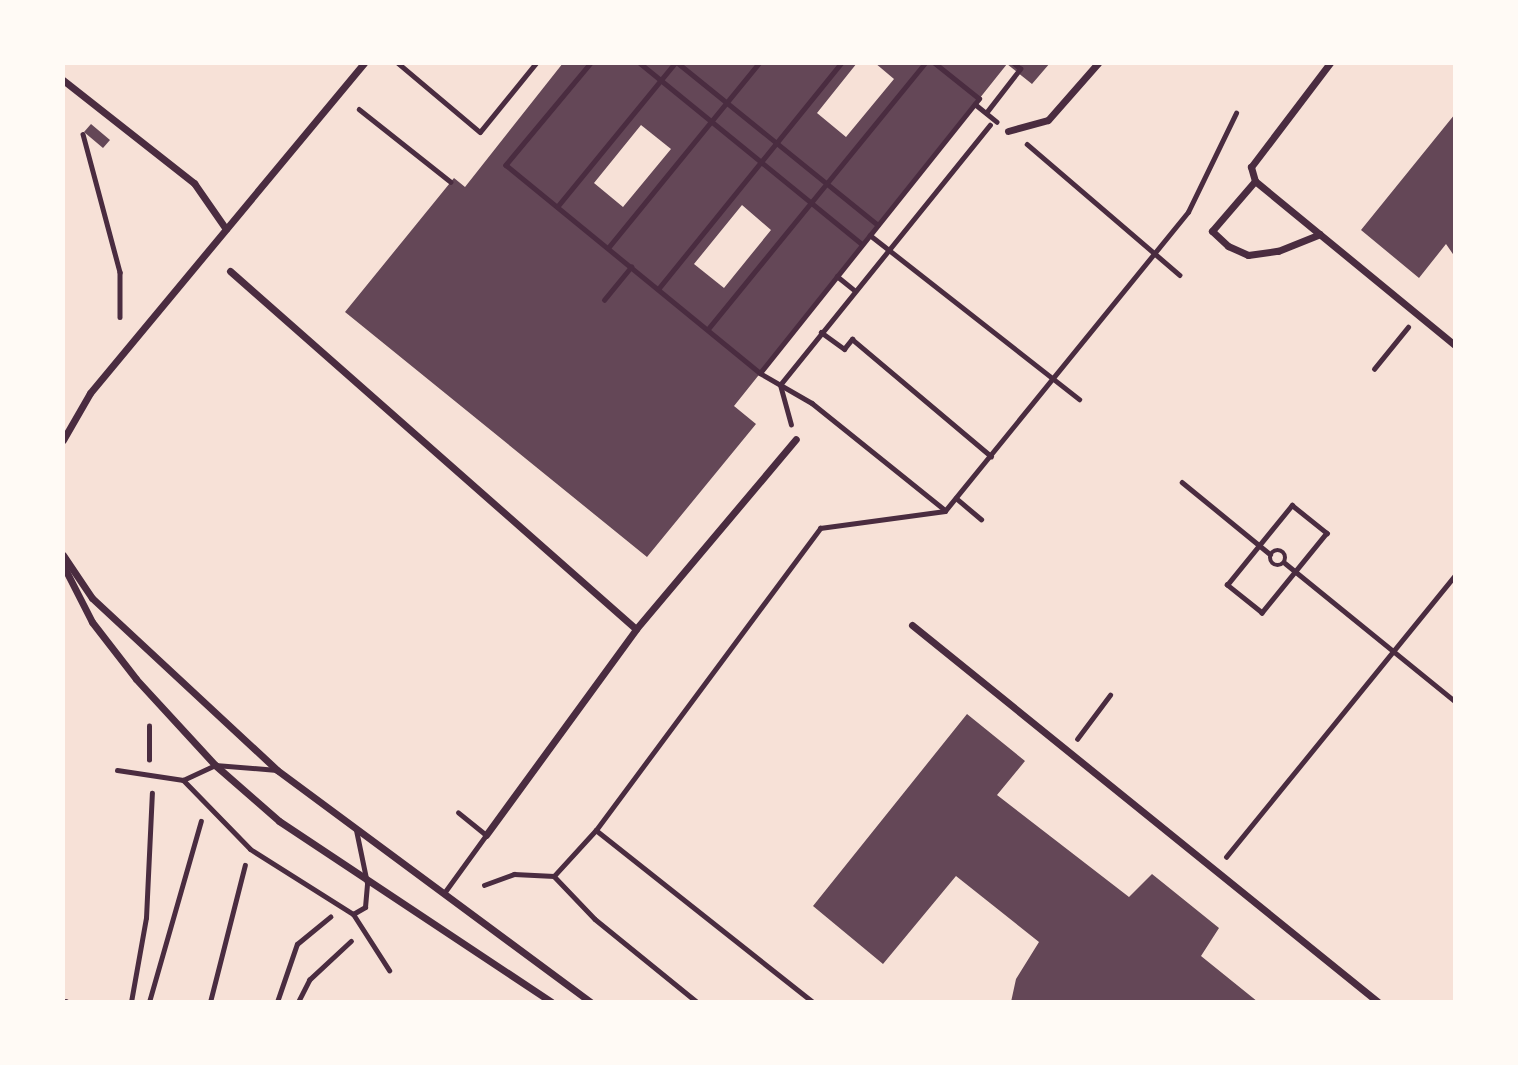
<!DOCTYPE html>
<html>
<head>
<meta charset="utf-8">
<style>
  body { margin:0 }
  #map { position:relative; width:1518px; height:1065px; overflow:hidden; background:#f7e1d7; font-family:"Playfair Display",serif }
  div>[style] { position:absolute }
  .building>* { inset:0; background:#644757 }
  .path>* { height:4.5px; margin:-2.25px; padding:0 2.25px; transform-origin:2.25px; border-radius:2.25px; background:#4a2c40 }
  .path>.ring { margin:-2.25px; padding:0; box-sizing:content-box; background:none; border:4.5px solid #4a2c40; border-radius:50% }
  .service>* { height:5px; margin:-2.5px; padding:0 2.5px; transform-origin:2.5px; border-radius:2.5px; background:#4a2c40 }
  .minor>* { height:7px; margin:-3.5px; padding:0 3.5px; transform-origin:3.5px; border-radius:3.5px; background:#4a2c40 }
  span { translate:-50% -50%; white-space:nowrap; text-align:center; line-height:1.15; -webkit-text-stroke:7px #fffaf5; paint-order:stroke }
  .frame { position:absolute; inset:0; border:65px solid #fffaf5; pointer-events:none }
</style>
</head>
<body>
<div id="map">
  <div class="building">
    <div style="clip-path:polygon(evenodd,563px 63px,857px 63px,817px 113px,846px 137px,894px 79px,875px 63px,1050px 63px,1032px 84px,1007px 64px,734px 406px,756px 424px,647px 557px,345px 312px,454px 178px,465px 187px,563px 63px,641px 125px,671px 149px,623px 207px,594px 183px,641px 125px,563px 63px,742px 205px,771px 230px,724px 288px,694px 264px,742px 205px)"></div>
    <div style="clip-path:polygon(1455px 114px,1455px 257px,1446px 244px,1419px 278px,1361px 230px)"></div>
    <div style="clip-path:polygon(91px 124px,110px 140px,103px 148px,84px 132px)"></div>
    <div style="clip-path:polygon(967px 714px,1025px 761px,997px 795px,1129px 897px,1152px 874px,1219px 928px,1201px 956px,1258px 1002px,1011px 1002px,1016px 979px,1039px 942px,956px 876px,883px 964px,813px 906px)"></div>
  </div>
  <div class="path">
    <div style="left:398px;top:63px;width:107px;rotate:40.1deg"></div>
    <div style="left:480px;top:132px;width:89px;rotate:-50.9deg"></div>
    <div style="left:591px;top:63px;width:133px;rotate:129.8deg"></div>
    <div style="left:506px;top:165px;width:328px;rotate:39.3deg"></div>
    <div style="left:760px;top:373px;width:60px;rotate:30deg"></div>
    <div style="left:812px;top:403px;width:171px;rotate:38.8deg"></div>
    <div style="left:640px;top:63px;width:286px;rotate:39.2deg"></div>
    <div style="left:678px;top:63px;width:257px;rotate:39deg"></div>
    <div style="left:975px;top:104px;width:28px;rotate:39deg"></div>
    <div style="left:359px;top:109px;width:117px;rotate:38.4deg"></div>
    <div style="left:986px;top:113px;width:56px;rotate:-52.3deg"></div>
    <div style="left:1020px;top:69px;width:9px;rotate:-139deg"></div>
    <div style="left:83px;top:134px;width:143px;rotate:75deg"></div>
    <div style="left:120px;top:272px;width:45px;rotate:90deg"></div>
    <div style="left:1027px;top:144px;width:201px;rotate:40.6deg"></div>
    <div style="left:557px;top:207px;width:186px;rotate:-50.7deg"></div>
    <div style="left:870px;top:235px;width:266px;rotate:38.1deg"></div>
    <div style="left:608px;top:248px;width:239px;rotate:-50.8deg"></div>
    <div style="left:837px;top:276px;width:22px;rotate:39deg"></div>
    <div style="left:659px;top:288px;width:289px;rotate:-51deg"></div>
    <div style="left:604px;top:300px;width:43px;rotate:-50.7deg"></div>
    <div style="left:708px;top:329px;width:343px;rotate:-50.8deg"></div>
    <div style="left:821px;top:332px;width:29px;rotate:36deg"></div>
    <div style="left:844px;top:349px;width:13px;rotate:-51deg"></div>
    <div style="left:852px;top:339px;width:182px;rotate:40.1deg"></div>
    <div style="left:1374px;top:369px;width:54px;rotate:-51deg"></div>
    <div style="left:760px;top:373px;width:351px;rotate:-51.4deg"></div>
    <div style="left:979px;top:99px;width:58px;rotate:-141.3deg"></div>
    <div style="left:791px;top:425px;width:41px;rotate:-105.4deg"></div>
    <div style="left:780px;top:385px;width:334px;rotate:-51.1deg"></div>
    <div style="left:1182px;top:482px;width:114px;rotate:39.3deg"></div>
    <div style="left:956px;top:498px;width:33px;rotate:40deg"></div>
    <div style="left:1292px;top:505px;width:45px;rotate:38.7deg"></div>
    <div style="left:1327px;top:533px;width:103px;rotate:129.1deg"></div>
    <div style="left:1262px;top:613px;width:45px;rotate:-141.3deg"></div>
    <div style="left:1227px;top:585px;width:103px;rotate:-50.9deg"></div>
    <div class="ring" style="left:1270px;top:550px;width:11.5px;height:11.5px"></div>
    <div style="left:1285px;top:563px;width:219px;rotate:39.1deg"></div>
    <div style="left:1077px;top:739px;width:55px;rotate:-53.1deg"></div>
    <div style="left:149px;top:760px;width:34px;rotate:-90deg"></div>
    <div style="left:596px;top:830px;width:277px;rotate:38.4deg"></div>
    <div style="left:1226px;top:857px;width:363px;rotate:-50.9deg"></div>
    <div style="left:554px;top:876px;width:59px;rotate:46.4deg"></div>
    <div style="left:595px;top:919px;width:132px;rotate:39.1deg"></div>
    <div style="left:484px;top:885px;width:32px;rotate:-20deg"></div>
    <div style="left:514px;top:874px;width:40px;rotate:2.9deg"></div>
    <div style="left:554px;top:876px;width:62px;rotate:-47.6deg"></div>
    <div style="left:596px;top:830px;width:376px;rotate:-53.4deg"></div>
    <div style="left:820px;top:528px;width:126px;rotate:-7.7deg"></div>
    <div style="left:945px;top:511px;width:385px;rotate:-50.9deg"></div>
    <div style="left:1188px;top:212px;width:110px;rotate:-64.1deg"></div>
    <div style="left:66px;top:1001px;width:2px;rotate:27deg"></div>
    <div style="left:131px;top:1002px;width:85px;rotate:-79.9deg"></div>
    <div style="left:146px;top:918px;width:125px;rotate:-87.3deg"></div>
    <div style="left:149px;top:1002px;width:188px;rotate:-74deg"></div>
    <div style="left:210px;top:1002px;width:141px;rotate:-75.7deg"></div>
    <div style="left:277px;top:1002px;width:61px;rotate:-71deg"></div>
    <div style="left:297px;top:944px;width:43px;rotate:-39.3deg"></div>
    <div style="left:298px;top:1002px;width:25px;rotate:-63deg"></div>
    <div style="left:309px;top:980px;width:57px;rotate:-42.9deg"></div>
  </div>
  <div class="service">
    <div style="left:117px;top:770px;width:67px;rotate:8.6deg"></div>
    <div style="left:183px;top:780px;width:96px;rotate:45.8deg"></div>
    <div style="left:250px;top:849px;width:122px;rotate:32.3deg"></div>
    <div style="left:353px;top:914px;width:67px;rotate:57.3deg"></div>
    <div style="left:183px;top:780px;width:35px;rotate:-25deg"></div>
    <div style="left:215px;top:765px;width:62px;rotate:4.6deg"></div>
    <div style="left:444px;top:893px;width:72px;rotate:-54.1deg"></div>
    <div style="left:486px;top:835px;width:36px;rotate:-141deg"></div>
    <div style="left:353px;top:914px;width:14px;rotate:-30deg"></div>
    <div style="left:365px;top:907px;width:24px;rotate:-85deg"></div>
    <div style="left:367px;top:883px;width:54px;rotate:-101.7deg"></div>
  </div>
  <div class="minor">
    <div style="left:63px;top:80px;width:167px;rotate:38.2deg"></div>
    <div style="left:194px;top:183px;width:56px;rotate:55.2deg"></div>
    <div style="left:1008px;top:131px;width:41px;rotate:-15.4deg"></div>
    <div style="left:1048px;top:120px;width:76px;rotate:-48.7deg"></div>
    <div style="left:1255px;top:181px;width:259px;rotate:39.4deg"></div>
    <div style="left:1255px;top:181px;width:66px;rotate:130.7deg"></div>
    <div style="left:1212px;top:231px;width:22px;rotate:43deg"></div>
    <div style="left:1228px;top:246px;width:22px;rotate:24deg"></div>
    <div style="left:1248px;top:255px;width:30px;rotate:-8deg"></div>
    <div style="left:1278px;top:251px;width:45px;rotate:-22deg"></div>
    <div style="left:1255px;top:181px;width:15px;rotate:-106deg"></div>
    <div style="left:1251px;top:167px;width:131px;rotate:-52.8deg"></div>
    <div style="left:230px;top:271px;width:541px;rotate:41.4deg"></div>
    <div style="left:63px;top:440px;width:54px;rotate:-60.1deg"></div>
    <div style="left:90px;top:393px;width:429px;rotate:-50.3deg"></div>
    <div style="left:63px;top:555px;width:52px;rotate:56deg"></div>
    <div style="left:92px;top:598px;width:253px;rotate:42.9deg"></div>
    <div style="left:277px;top:770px;width:390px;rotate:36.5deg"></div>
    <div style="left:63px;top:565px;width:64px;rotate:63deg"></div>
    <div style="left:92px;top:622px;width:72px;rotate:52.3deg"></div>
    <div style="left:136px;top:679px;width:117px;rotate:47.4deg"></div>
    <div style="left:215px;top:765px;width:85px;rotate:41.2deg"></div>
    <div style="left:279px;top:821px;width:327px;rotate:33.6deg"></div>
    <div style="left:912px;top:625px;width:599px;rotate:38.97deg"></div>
    <div style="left:486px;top:835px;width:255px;rotate:-53.9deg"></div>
    <div style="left:636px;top:629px;width:248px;rotate:-49.9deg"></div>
  </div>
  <div class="frame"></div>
</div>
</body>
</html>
